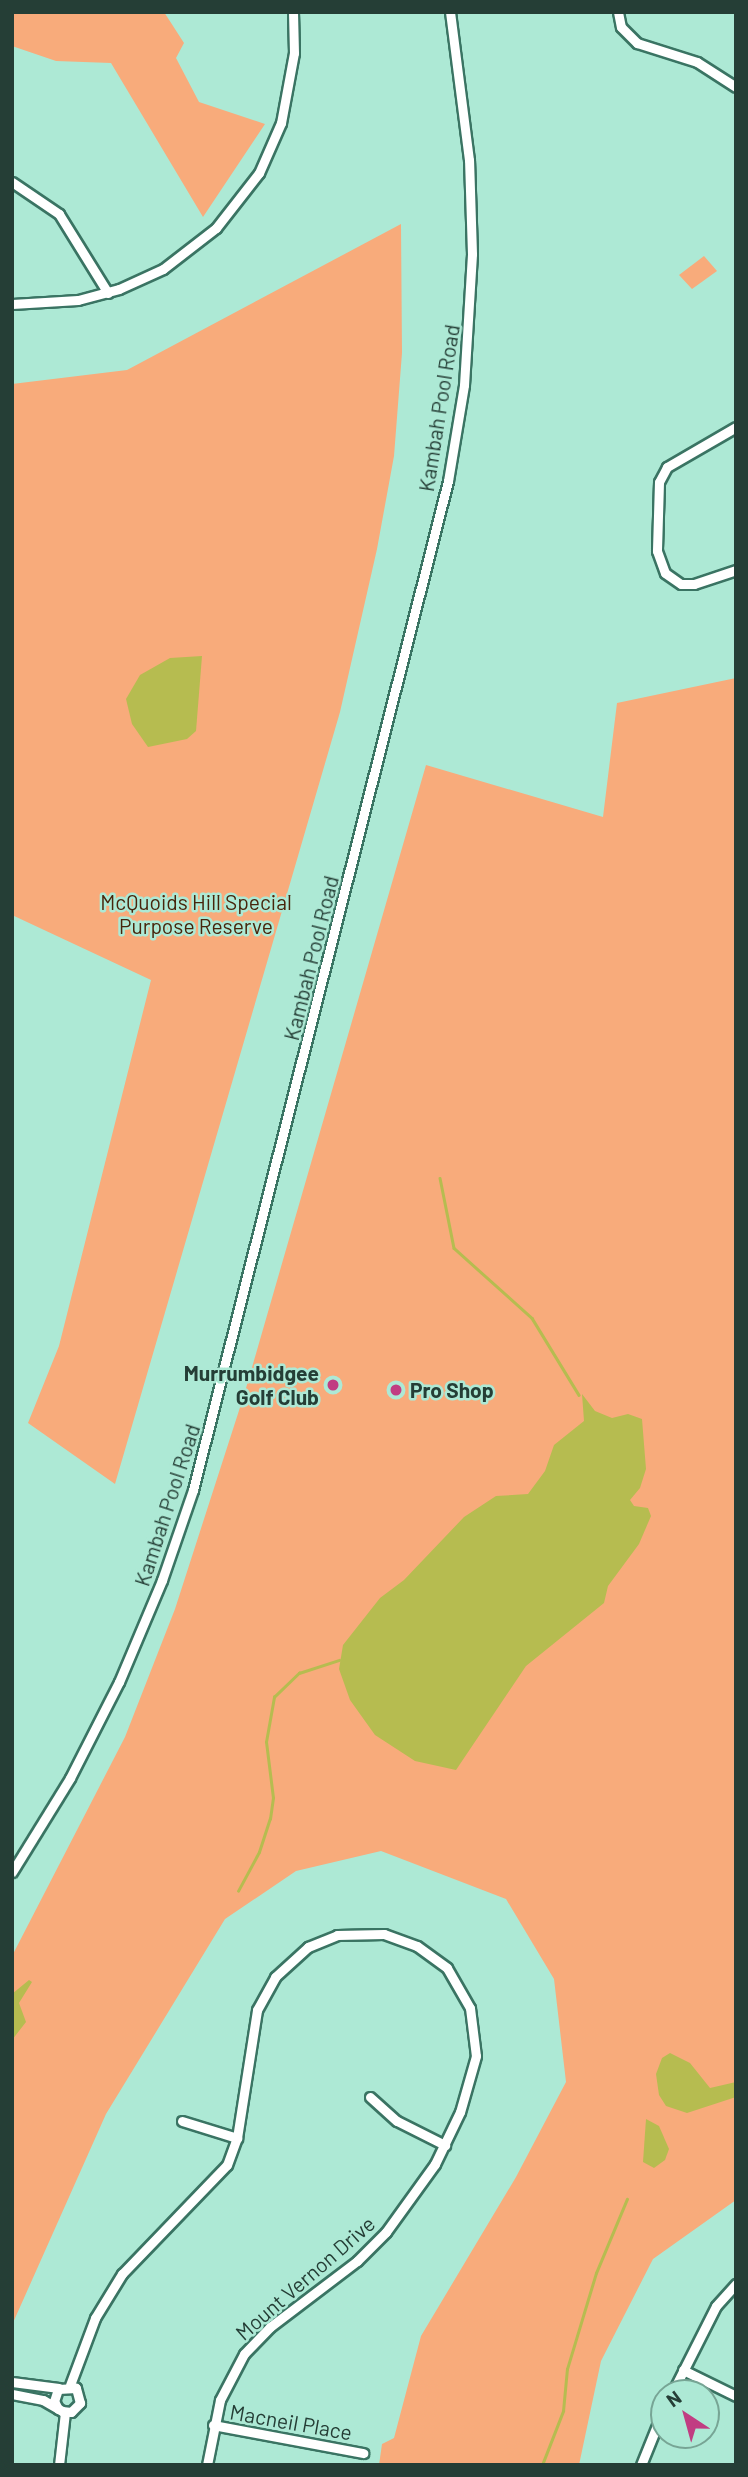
<!DOCTYPE html>
<html>
<head>
<meta charset="utf-8">
<style>
  body { margin:0 }
  #map { position:relative; width:748px; height:2477px; overflow:hidden; background:#ade9d5; font-family:Barlow,sans-serif }
  div>[style] { position:absolute }
  .green>* { inset:0; background:#f8ab7b }
  .water>* { inset:0; background:#b6bc50 }
  .stream>* { height:2.5px; margin:-1.25px; padding:0 1.25px; transform-origin:1.25px; border-radius:1.25px; background:#b6bc50 }
  .roads { filter:drop-shadow(2px 0 #3a7463) drop-shadow(-2px 0 #3a7463) drop-shadow(0 2px #3a7463) drop-shadow(0 -2px #3a7463) }
  .street>* { height:9px; margin:-4.5px; padding:0 4.5px; transform-origin:4.5px; border-radius:4.5px; background:#fff }
  .dots>* { width:19px; height:19px; translate:-50% -50%; box-sizing:border-box; border:4px solid #ade9d5; border-radius:50% }
  span { translate:-50% -50%; white-space:nowrap; text-align:center; line-height:1.15; -webkit-text-stroke:5px #ade9d5; paint-order:stroke }
  .street-label { font-size:21px; color:#253e36 }
  .park-label { font-size:21px; color:#47240b }
  .poi-label { font-size:21px; color:#253e36; font-weight:700 }
  .right { translate:-100% -50%; text-align:right }
  .left { translate:0 -50%; text-align:left }
  .frame { position:absolute; inset:0; border:14px solid #253e36; pointer-events:none }
  .north { position:absolute; left:650px; top:2379px; width:70px; height:70px; box-sizing:border-box; background:#ade9d5; border:2px solid #77a595; border-radius:50%; rotate:324deg; font-size:19px; font-weight:700; line-height:28px; text-align:center; color:#253e36 }
  .north::after { content:''; display:block; margin:auto; width:24px; height:32px; background:#c13d82; clip-path:polygon(50% 0,100% 100%,50% 72%,0 100%) }
</style>
</head>
<body>
<div id="map">
  <div class="green">
    <div style="clip-path:polygon(12px 12px,164px 12px,184px 43px,176px 58px,199px 102px,265px 124px,203px 217px,111px 63px,56px 61px,12px 46px)"></div>
    <div style="clip-path:polygon(401px 224px,402px 353px,394px 456px,377px 549px,340px 712px,115px 1484px,28px 1423px,59px 1346px,151px 980px,12px 915px,12px 384px,127px 370px)"></div>
    <div style="clip-path:polygon(704px 256px,717px 271px,692px 289px,679px 275px)"></div>
    <div style="clip-path:polygon(736px 678px,736px 2200px,653px 2259px,601px 2361px,579px 2465px,379px 2465px,382px 2444px,394px 2438px,421px 2336px,516px 2177px,566px 2082px,554px 1979px,506px 1899px,381px 1851px,296px 1871px,225px 1919px,106px 2114px,12px 2325px,12px 1956px,125px 1737px,175px 1609px,244px 1395px,426px 765px,603px 817px,617px 703px)"></div>
  </div>
  <div class="water">
    <div style="clip-path:polygon(202px 656px,196px 731px,187px 739px,148px 747px,132px 724px,126px 699px,140px 675px,170px 658px)"></div>
    <div style="clip-path:polygon(582px 1394px,595px 1411px,612px 1418px,628px 1414px,642px 1419px,646px 1469px,640px 1488px,630px 1500px,634px 1506px,648px 1508px,651px 1516px,639px 1544px,608px 1586px,604px 1603px,526px 1666px,456px 1770px,415px 1761px,375px 1735px,350px 1700px,339px 1669px,343px 1645px,380px 1598px,404px 1580px,464px 1517px,496px 1496px,528px 1494px,545px 1471px,554px 1445px,584px 1421px)"></div>
    <div style="clip-path:polygon(29px 1980px,32px 1982px,19px 2003px,26px 2022px,12px 2040px,12px 1994px)"></div>
    <div style="clip-path:polygon(670px 2053px,690px 2063px,710px 2088px,736px 2082px,736px 2097px,687px 2113px,666px 2106px,659px 2095px,656px 2074px,662px 2058px)"></div>
    <div style="clip-path:polygon(646px 2119px,659px 2126px,669px 2149px,665px 2160px,654px 2168px,643px 2162px)"></div>
  </div>
  <div class="stream">
    <div style="left:440px;top:1178px;width:71px;rotate:78.7deg"></div>
    <div style="left:454px;top:1248px;width:105px;rotate:41.9deg"></div>
    <div style="left:532px;top:1318px;width:90px;rotate:58.6deg"></div>
    <div style="left:238px;top:1891px;width:44px;rotate:-61.7deg"></div>
    <div style="left:259px;top:1852px;width:35px;rotate:-72deg"></div>
    <div style="left:270px;top:1819px;width:21px;rotate:-82deg"></div>
    <div style="left:273px;top:1798px;width:56px;rotate:-97.1deg"></div>
    <div style="left:266px;top:1742px;width:46px;rotate:-79.9deg"></div>
    <div style="left:274px;top:1697px;width:35px;rotate:-44deg"></div>
    <div style="left:299px;top:1673px;width:42px;rotate:-18deg"></div>
    <div style="left:542px;top:2465px;width:58px;rotate:-68.7deg"></div>
    <div style="left:563px;top:2411px;width:42px;rotate:-84.6deg"></div>
    <div style="left:567px;top:2369px;width:100px;rotate:-73.2deg"></div>
    <div style="left:596px;top:2273px;width:80px;rotate:-67.3deg"></div>
  </div>
  <div class="roads">
    <div class="street">
      <div style="left:618px;top:12px;width:15px;rotate:79deg"></div>
      <div style="left:621px;top:27px;width:23px;rotate:45deg"></div>
      <div style="left:637px;top:43px;width:63px;rotate:17.6deg"></div>
      <div style="left:697px;top:62px;width:46px;rotate:32.7deg"></div>
      <div style="left:12px;top:182px;width:57px;rotate:34.2deg"></div>
      <div style="left:59px;top:214px;width:93px;rotate:58.2deg"></div>
      <div style="left:12px;top:304px;width:66px;rotate:-3.5deg"></div>
      <div style="left:78px;top:300px;width:42px;rotate:-15deg"></div>
      <div style="left:119px;top:289px;width:48px;rotate:-24.4deg"></div>
      <div style="left:163px;top:269px;width:67px;rotate:-37.7deg"></div>
      <div style="left:216px;top:228px;width:70px;rotate:-52deg"></div>
      <div style="left:259px;top:173px;width:55px;rotate:-66.3deg"></div>
      <div style="left:281px;top:123px;width:71px;rotate:-79.5deg"></div>
      <div style="left:294px;top:53px;width:41px;rotate:-91.4deg"></div>
      <div style="left:736px;top:427px;width:80px;rotate:149.9deg"></div>
      <div style="left:667px;top:467px;width:17px;rotate:118deg"></div>
      <div style="left:659px;top:482px;width:69px;rotate:91.7deg"></div>
      <div style="left:657px;top:551px;width:23px;rotate:70deg"></div>
      <div style="left:665px;top:573px;width:19px;rotate:35deg"></div>
      <div style="left:681px;top:584px;width:13px"></div>
      <div style="left:694px;top:584px;width:44px;rotate:-18.4deg"></div>
      <div style="left:12px;top:1872px;width:110px;rotate:-58.3deg"></div>
      <div style="left:70px;top:1778px;width:108px;rotate:-63deg"></div>
      <div style="left:119px;top:1682px;width:111px;rotate:-67.1deg"></div>
      <div style="left:162px;top:1580px;width:95px;rotate:-71deg"></div>
      <div style="left:193px;top:1490px;width:1041px;rotate:-75.82deg"></div>
      <div style="left:448px;top:481px;width:97px;rotate:-80.5deg"></div>
      <div style="left:464px;top:385px;width:131px;rotate:-86.5deg"></div>
      <div style="left:472px;top:254px;width:94px;rotate:-91.8deg"></div>
      <div style="left:469px;top:160px;width:149px;rotate:-97.3deg"></div>
      <div style="left:370px;top:2097px;width:36px;rotate:42deg"></div>
      <div style="left:397px;top:2121px;width:54px;rotate:26.6deg"></div>
      <div style="left:182px;top:2121px;width:58px;rotate:17.2deg"></div>
      <div style="left:683px;top:2370px;width:59px;rotate:26.1deg"></div>
      <div style="left:12px;top:2382px;width:47px;rotate:7.3deg"></div>
      <div style="left:70px;top:2385px;width:72px;rotate:-69.5deg"></div>
      <div style="left:95px;top:2318px;width:52px;rotate:-58.5deg"></div>
      <div style="left:122px;top:2274px;width:151px;rotate:-46.1deg"></div>
      <div style="left:227px;top:2165px;width:29px;rotate:-70deg"></div>
      <div style="left:237px;top:2138px;width:130px;rotate:-81.1deg"></div>
      <div style="left:257px;top:2010px;width:38px;rotate:-61deg"></div>
      <div style="left:275px;top:1977px;width:45px;rotate:-42.3deg"></div>
      <div style="left:308px;top:1947px;width:31px;rotate:-22deg"></div>
      <div style="left:337px;top:1935px;width:47px;rotate:-1.2deg"></div>
      <div style="left:384px;top:1934px;width:35px;rotate:20deg"></div>
      <div style="left:417px;top:1946px;width:37px;rotate:36deg"></div>
      <div style="left:447px;top:1968px;width:46px;rotate:60.1deg"></div>
      <div style="left:470px;top:2008px;width:48px;rotate:82.9deg"></div>
      <div style="left:476px;top:2056px;width:58px;rotate:105.9deg"></div>
      <div style="left:460px;top:2112px;width:58px;rotate:115.7deg"></div>
      <div style="left:435px;top:2164px;width:84px;rotate:125.8deg"></div>
      <div style="left:386px;top:2232px;width:41px;rotate:135deg"></div>
      <div style="left:357px;top:2261px;width:109px;rotate:142.8deg"></div>
      <div style="left:270px;top:2327px;width:37px;rotate:134deg"></div>
      <div style="left:244px;top:2354px;width:52px;rotate:117.6deg"></div>
      <div style="left:220px;top:2400px;width:66px;rotate:101.3deg"></div>
      <div style="left:672px;top:2393px;width:97px;rotate:-63.2deg"></div>
      <div style="left:716px;top:2306px;width:30px;rotate:-48deg"></div>
      <div style="left:12px;top:2394px;width:32px;rotate:11deg"></div>
      <div style="left:43px;top:2400px;width:22px;rotate:30deg"></div>
      <div style="left:62px;top:2411px;width:9px;rotate:6deg"></div>
      <div style="left:71px;top:2412px;width:13px;rotate:-45deg"></div>
      <div style="left:80px;top:2403px;width:16px;rotate:-105deg"></div>
      <div style="left:76px;top:2388px;width:18px;rotate:177deg"></div>
      <div style="left:58px;top:2389px;width:13px;rotate:108deg"></div>
      <div style="left:54px;top:2401px;width:9px;rotate:63deg"></div>
      <div style="left:213px;top:2425px;width:153px;rotate:10.6deg"></div>
      <div style="left:59px;top:2465px;width:53px;rotate:-83.5deg"></div>
      <div style="left:641px;top:2465px;width:61px;rotate:-68deg"></div>
    </div>
  </div>
  <div class="dots">
    <div style="left:333px;top:1385px;background:#c13d82"></div>
    <div style="left:396px;top:1390px;background:#c13d82"></div>
  </div>
  <div class="street-label">
    <span style="left:439px;top:408px;rotate:-81deg">Kambah Pool Road</span>
    <span style="left:311px;top:958px;rotate:-76deg">Kambah Pool Road</span>
    <span style="left:167px;top:1505px;rotate:-72deg">Kambah Pool Road</span>
    <span style="left:305px;top:2278px;rotate:-41deg">Mount Vernon Drive</span>
    <span style="left:291px;top:2422px;rotate:10deg">Macneil Place</span>
  </div>
  <div class="park-label">
    <span style="left:196px;top:914px">McQuoids Hill Special<br>Purpose Reserve</span>
  </div>
  <div class="poi-label">
    <span class="right" style="left:319px;top:1385px">Murrumbidgee<br>Golf Club</span>
    <span class="left" style="left:410px;top:1390px">Pro Shop</span>
  </div>
  <div class="frame"></div>
  <div class="north">N</div>
</div>
</body>
</html>
